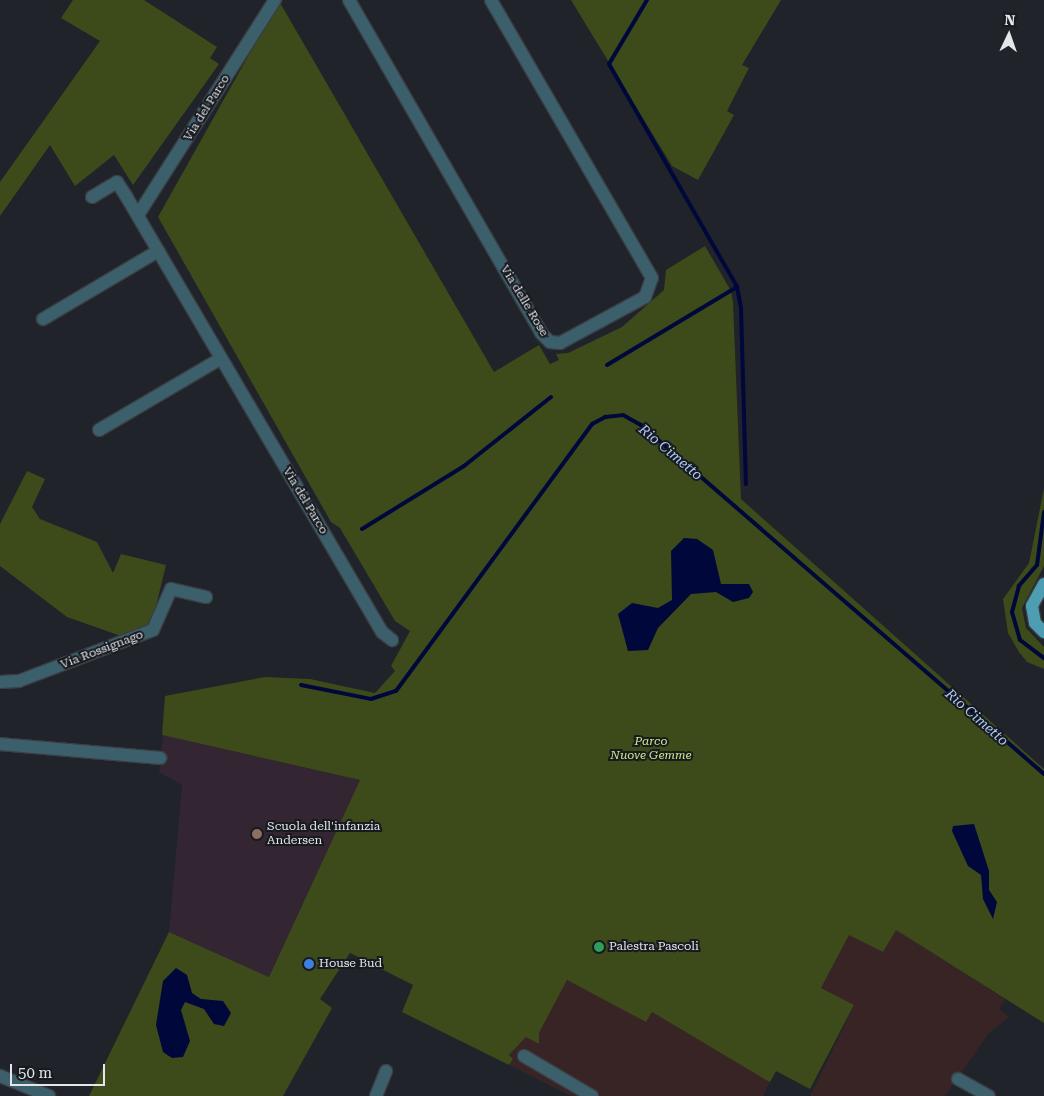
<!DOCTYPE html>
<html>
<head>
<meta charset="utf-8">
<style>
  body { margin:0 }
  #map { position:relative; width:1044px; height:1096px; overflow:hidden; background:#202329; font-family:"Roboto Serif",serif }
  div>[style] { position:absolute }
  .industrial>* { inset:0; background:#382425 }
  .education>* { inset:0; background:#332531 }
  .green>* { inset:0; background:#3d4a1a }
  .water>* { inset:0; background:#00073a }
  .stream>* { height:4px; margin:-2px; padding:0 2px; transform-origin:2px; border-radius:2px; background:#00073a }
  .roads { filter:drop-shadow(1px 0 #3b3e44) drop-shadow(-1px 0 #3b3e44) drop-shadow(0 1px #3b3e44) drop-shadow(0 -1px #3b3e44) }
  .minor>* { height:12px; margin:-6px; padding:0 6px; transform-origin:6px; border-radius:6px; background:#3c606b }
  .major>* { height:12px; margin:-6px; padding:0 6px; transform-origin:6px; border-radius:6px; background:#4d9db3 }
  .dots>* { width:14px; height:14px; translate:-50% -50%; box-sizing:border-box; border:2px solid #171a1f; border-radius:50% }
  span { translate:-50% -50%; white-space:nowrap; text-align:center; line-height:1.15; -webkit-text-stroke:4px #171a1f; paint-order:stroke }
  .street-label { font-size:12px; color:#e4e6ea }
  .park-label { font-size:12px; color:#cfec89; font-style:italic }
  .poi-label { font-size:12px; color:#e4e6ea }
  .left { translate:0 -50%; text-align:left }
  .water-label { font-size:14px; color:#acc8fb; font-style:italic }
  .north { position:absolute; left:984px; top:10px; width:50px; height:50px; -webkit-text-stroke:4px #171a1f; paint-order:stroke; rotate:3deg; font-size:14px; font-weight:700; line-height:20px; text-align:center; color:#e4e6ea }
  .north::after { content:''; display:block; margin:auto; width:18px; height:22px; background:#e4e6ea; clip-path:polygon(50% 0,100% 100%,50% 72%,0 100%) }
  .scale { position:absolute; left:10px; top:1064px; width:95px; height:22px; box-sizing:border-box; border:2px solid #e4e6ea; border-top:0; padding-left:6px; font-size:15px; line-height:18px; white-space:nowrap; color:#e4e6ea; -webkit-text-stroke:4px #171a1f; paint-order:stroke }
</style>
</head>
<body>
<div id="map">
  <div class="industrial">
    <div style="clip-path:polygon(896px 930px,1005px 999px,999px 1009px,1009px 1017px,988px 1034px,945px 1096px,810px 1096px,854px 1006px,821px 988px,849px 935px)"></div>
    <div style="clip-path:polygon(567px 980px,646px 1021px,652px 1012px,770px 1082px,763px 1096px,571px 1096px,509px 1065px,513px 1059px,508px 1056px,527px 1036px,539px 1044px,539px 1033px)"></div>
  </div>
  <div class="education">
    <div style="clip-path:polygon(163px 735px,360px 780px,269px 977px,169px 932px,182px 785px,159px 772px)"></div>
  </div>
  <div class="green">
    <div style="clip-path:polygon(73px 0,144px 0,217px 47px,210px 58px,219px 64px,133px 185px,114px 155px,75px 186px,50px 145px,0 216px,0 182px,100px 41px,61px 18px)"></div>
    <div style="clip-path:polygon(571px 0,781px 0,742px 65px,749px 68px,727px 111px,734px 115px,698px 180px,672px 166px)"></div>
    <div style="clip-path:polygon(279px 1px,494px 372px,539px 345px,550px 364px,559px 360px,556px 354px,568px 353px,622px 327px,664px 290px,666px 270px,705px 246px,731px 291px,733px 303px,741px 499px,1044px 769px,1044px 1023px,896px 930px,883px 952px,849px 935px,821px 988px,854px 1005px,810px 1089px,776px 1071px,770px 1082px,766px 1080px,652px 1012px,646px 1022px,567px 980px,539px 1033px,539px 1044px,526px 1037px,509px 1055px,513px 1059px,509px 1065px,402px 1012px,413px 985px,350px 953px,320px 999px,332px 1008px,283px 1096px,89px 1096px,169px 932px,269px 977px,360px 780px,162px 735px,165px 696px,265px 677px,310px 679px,375px 693px,395px 671px,391px 666px,410px 631px,395px 621px,340px 528px,331px 522px,158px 217px)"></div>
    <div style="clip-path:polygon(27px 471px,45px 479px,32px 507px,40px 519px,97px 542px,113px 573px,121px 554px,166px 565px,151px 627px,121px 636px,67px 617px,0 566px,0 524px)"></div>
    <div style="clip-path:polygon(1044px 488px,1044px 566px,1022px 608px,1026px 628px,1044px 647px,1044px 669px,1027px 662px,1019px 652px,1008px 633px,1003px 599px,1029px 563px)"></div>
  </div>
  <div class="water">
    <div style="clip-path:polygon(684px 538px,697px 539px,713px 550px,721px 584px,749px 584px,753px 592px,749px 598px,733px 602px,716px 592px,691px 594px,658px 628px,648px 650px,628px 651px,618px 614px,632px 603px,658px 608px,672px 600px,671px 551px)"></div>
    <div style="clip-path:polygon(974px 824px,989px 871px,989px 890px,997px 902px,993px 919px,983px 899px,981px 875px,968px 866px,952px 831px,953px 826px)"></div>
    <div style="clip-path:polygon(176px 968px,187px 975px,192px 993px,201px 999px,223px 1001px,231px 1013px,224px 1026px,214px 1024px,204px 1009px,185px 1002px,181px 1010px,190px 1041px,183px 1057px,172px 1058px,163px 1052px,156px 1025px,163px 981px)"></div>
  </div>
  <div class="stream">
    <div style="left:647px;top:0;width:74px;rotate:120.7deg"></div>
    <div style="left:609px;top:64px;width:257px;rotate:60.1deg"></div>
    <div style="left:737px;top:287px;width:21px;rotate:79deg"></div>
    <div style="left:741px;top:308px;width:176px;rotate:88.4deg"></div>
    <div style="left:607px;top:365px;width:152px;rotate:-31deg"></div>
    <div style="left:1044px;top:512px;width:53px;rotate:97.5deg"></div>
    <div style="left:1037px;top:565px;width:28px;rotate:131deg"></div>
    <div style="left:1019px;top:586px;width:27px;rotate:105deg"></div>
    <div style="left:1012px;top:612px;width:29px;rotate:74deg"></div>
    <div style="left:1020px;top:640px;width:30px;rotate:37deg"></div>
    <div style="left:362px;top:529px;width:120px;rotate:-31.7deg"></div>
    <div style="left:464px;top:466px;width:111px;rotate:-38.4deg"></div>
    <div style="left:301px;top:685px;width:71px;rotate:11.3deg"></div>
    <div style="left:371px;top:699px;width:26px;rotate:-18deg"></div>
    <div style="left:396px;top:691px;width:331px;rotate:-53.7deg"></div>
    <div style="left:592px;top:424px;width:15px;rotate:-28deg"></div>
    <div style="left:605px;top:417px;width:18px;rotate:-6deg"></div>
    <div style="left:623px;top:415px;width:21px;rotate:29deg"></div>
    <div style="left:641px;top:425px;width:533px;rotate:40.89deg"></div>
  </div>
  <div class="roads">
    <div class="minor">
      <div style="left:349px;top:0;width:384px;rotate:60deg"></div>
      <div style="left:541px;top:333px;width:13px;rotate:45deg"></div>
      <div style="left:550px;top:342px;width:10px;rotate:6deg"></div>
      <div style="left:560px;top:343px;width:97px;rotate:-28.4deg"></div>
      <div style="left:645px;top:297px;width:20px;rotate:-70deg"></div>
      <div style="left:652px;top:278px;width:321px;rotate:-120.1deg"></div>
      <div style="left:92px;top:197px;width:29px;rotate:-31deg"></div>
      <div style="left:117px;top:182px;width:17px;rotate:57deg"></div>
      <div style="left:126px;top:196px;width:506px;rotate:59.58deg"></div>
      <div style="left:382px;top:632px;width:13px;rotate:39deg"></div>
      <div style="left:138px;top:215px;width:255px;rotate:-57.5deg"></div>
      <div style="left:43px;top:319px;width:134px;rotate:-30.6deg"></div>
      <div style="left:99px;top:430px;width:140px;rotate:-30.4deg"></div>
      <div style="left:0;top:682px;width:19px;rotate:-3deg"></div>
      <div style="left:19px;top:681px;width:143px;rotate:-20.8deg"></div>
      <div style="left:153px;top:630px;width:45px;rotate:-66.3deg"></div>
      <div style="left:171px;top:589px;width:36px;rotate:13deg"></div>
      <div style="left:0;top:744px;width:161px;rotate:5deg"></div>
      <div style="left:524px;top:1056px;width:79px;rotate:30.5deg"></div>
      <div style="left:0;top:1076px;width:53px;rotate:22.2deg"></div>
      <div style="left:958px;top:1079px;width:35px;rotate:29deg"></div>
      <div style="left:376px;top:1096px;width:27px;rotate:-68deg"></div>
    </div>
    <div class="major">
      <div style="left:1044px;top:584px;width:25px;rotate:119deg"></div>
      <div style="left:1032px;top:606px;width:17px;rotate:80deg"></div>
      <div style="left:1035px;top:623px;width:13px;rotate:45deg"></div>
    </div>
  </div>
  <div class="dots">
    <div style="left:257px;top:834px;background:#8d6e63"></div>
    <div style="left:599px;top:947px;background:#2e9e5b"></div>
    <div style="left:309px;top:964px;background:#3f7fe0"></div>
  </div>
  <div class="street-label">
    <span style="left:207px;top:108px;rotate:-58deg">Via del Parco</span>
    <span style="left:524px;top:301px;rotate:59deg">Via delle Rose</span>
    <span style="left:305px;top:501px;rotate:59deg">Via del Parco</span>
    <span style="left:102px;top:650px;rotate:-21deg">Via Rossignago</span>
  </div>
  <div class="park-label">
    <span style="left:651px;top:749px">Parco<br>Nuove Gemme</span>
  </div>
  <div class="poi-label">
    <span class="left" style="left:267px;top:834px">Scuola dell'infanzia<br>Andersen</span>
    <span class="left" style="left:609px;top:947px">Palestra Pascoli</span>
    <span class="left" style="left:319px;top:964px">House Bud</span>
  </div>
  <div class="water-label">
    <span style="left:671px;top:452px;rotate:40deg">Rio Cimetto</span>
    <span style="left:977px;top:717px;rotate:41deg">Rio Cimetto</span>
  </div>
  <div class="north">N</div>
  <div class="scale">50 m</div>
</div>
</body>
</html>
